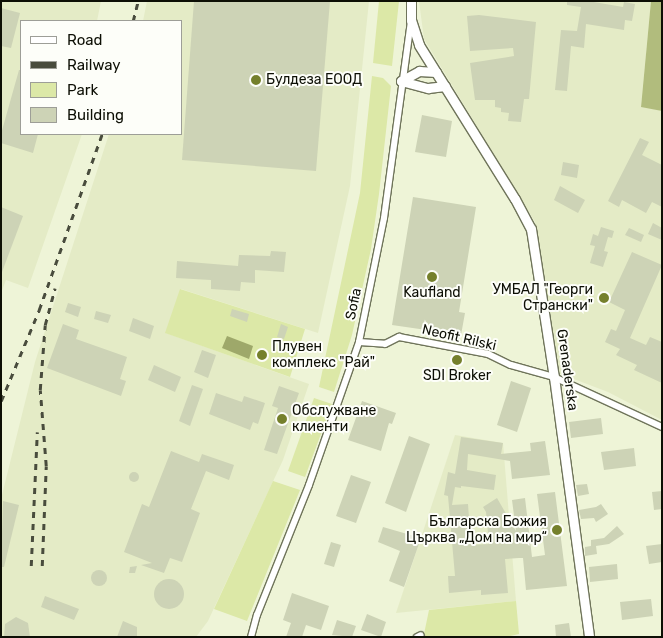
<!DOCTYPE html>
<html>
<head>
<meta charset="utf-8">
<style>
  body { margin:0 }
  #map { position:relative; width:663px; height:638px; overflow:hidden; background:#eef4d7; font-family:Rubik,sans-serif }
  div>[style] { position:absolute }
  .built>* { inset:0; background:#e4ebc6 }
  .green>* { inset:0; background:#dce8a7 }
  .forest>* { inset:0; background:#b1bc7d }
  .water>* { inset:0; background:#9ea86a }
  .building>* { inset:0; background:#cdd3b6 }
  .round { border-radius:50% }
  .roads { filter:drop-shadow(1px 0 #6f745a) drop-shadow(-1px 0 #6f745a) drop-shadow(0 1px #6f745a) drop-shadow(0 -1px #6f745a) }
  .street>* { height:6px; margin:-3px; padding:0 3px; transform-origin:3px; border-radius:3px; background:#fff }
  .secondary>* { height:9px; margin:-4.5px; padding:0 4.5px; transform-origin:4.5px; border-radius:4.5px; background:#fff }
  .rail>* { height:2.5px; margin-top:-1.25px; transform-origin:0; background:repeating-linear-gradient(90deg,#494c3d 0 6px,transparent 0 12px) }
  .dots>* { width:14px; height:14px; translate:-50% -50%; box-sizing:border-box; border:2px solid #fdfef9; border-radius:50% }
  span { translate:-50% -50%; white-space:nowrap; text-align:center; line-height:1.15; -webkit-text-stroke:4px #fdfef9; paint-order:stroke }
  .poi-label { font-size:14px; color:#0d0f05 }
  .left { translate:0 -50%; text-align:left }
  .right { translate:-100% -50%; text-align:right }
  .street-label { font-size:14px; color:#0d0f05 }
  .frame { position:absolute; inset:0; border:2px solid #0d0f05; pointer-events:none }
  .legend { position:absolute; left:20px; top:20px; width:162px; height:115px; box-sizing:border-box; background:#fdfef9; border:1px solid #9d9e97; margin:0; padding:6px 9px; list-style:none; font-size:15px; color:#0d0f05 }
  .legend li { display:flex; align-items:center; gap:10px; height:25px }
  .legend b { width:25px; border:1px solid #9d9e97 }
</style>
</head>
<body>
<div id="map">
  <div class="built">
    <div style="clip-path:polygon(1px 1px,101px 1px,97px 21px,21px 21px,21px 134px,82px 134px,28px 288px,6px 280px,1px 293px)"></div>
    <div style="clip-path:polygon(147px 1px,369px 1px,350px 186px,318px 333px,181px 289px,166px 333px,309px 384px,283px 460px,208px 621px,196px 637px,1px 637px,1px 499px,35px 362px,109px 134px,181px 134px,181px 21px,143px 21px)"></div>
    <div style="clip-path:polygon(419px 1px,651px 1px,641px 106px,662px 111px,662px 420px,608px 392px,558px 373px,535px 222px,424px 39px)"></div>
    <div style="clip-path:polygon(455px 435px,503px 443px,516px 601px,396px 613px)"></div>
  </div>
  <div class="green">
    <div style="clip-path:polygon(379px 1px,399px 1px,392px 66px,373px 63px)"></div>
    <div style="clip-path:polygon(372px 76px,383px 78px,391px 86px,379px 194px,371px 249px,352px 335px,334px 392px,319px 387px,360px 193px)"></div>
    <div style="clip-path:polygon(180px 289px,305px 329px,290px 377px,165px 333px)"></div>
    <div style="clip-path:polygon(314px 398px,332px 404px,305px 477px,288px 471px)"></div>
    <div style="clip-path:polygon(273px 481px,300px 490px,247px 621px,214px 609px)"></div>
    <div style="clip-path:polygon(516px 601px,519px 634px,506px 637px,425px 637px,424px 634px,429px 610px)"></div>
  </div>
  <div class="forest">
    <div style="clip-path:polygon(651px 1px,662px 1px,662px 111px,641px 107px)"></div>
  </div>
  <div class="water">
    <div style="clip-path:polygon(227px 336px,253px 346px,249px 359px,222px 348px)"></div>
  </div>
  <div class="building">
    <div style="clip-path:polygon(194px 1px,330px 1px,316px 171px,182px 160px)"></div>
    <div style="clip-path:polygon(567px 1px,588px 1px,623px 7px,624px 2px,635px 4px,632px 21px,625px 20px,624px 30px,586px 24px,584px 48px,571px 46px,567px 91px,555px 90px,561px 30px,577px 31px,581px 7px,567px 5px)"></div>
    <div style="clip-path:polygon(1px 8px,20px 13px,11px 48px,1px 46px)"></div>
    <div style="clip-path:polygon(479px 15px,536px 22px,529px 99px,524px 99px,521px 122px,508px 121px,509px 113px,501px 112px,501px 108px,495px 107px,495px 100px,475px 100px,470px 63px,514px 56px,513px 48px,470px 51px,467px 16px)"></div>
    <div style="clip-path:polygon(19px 70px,21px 70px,21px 134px,38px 134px,33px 153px,1px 143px,1px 134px)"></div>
    <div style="clip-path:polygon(422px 115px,452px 121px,446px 157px,415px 152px)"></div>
    <div style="clip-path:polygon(640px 138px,649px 142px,642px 155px,662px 165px,662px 207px,652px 202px,646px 213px,622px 200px,619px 207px,608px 201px)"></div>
    <div style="clip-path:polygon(563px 162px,579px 165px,577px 178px,561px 175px)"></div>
    <div style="clip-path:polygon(560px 186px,585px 200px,578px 213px,554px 200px)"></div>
    <div style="clip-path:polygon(413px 197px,476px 207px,459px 312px,465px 313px,461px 335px,392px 325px)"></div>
    <div style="clip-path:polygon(1px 207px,23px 216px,2px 272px,1px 272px)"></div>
    <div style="clip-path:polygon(653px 223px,662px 228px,662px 240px,648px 234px)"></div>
    <div style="clip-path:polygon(601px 227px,614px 231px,612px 238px,608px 237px,604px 251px,608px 252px,603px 267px,590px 263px,595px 246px,590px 245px,593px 234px,598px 236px)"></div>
    <div style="clip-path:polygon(629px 228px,644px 235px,641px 242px,625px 235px)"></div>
    <div style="clip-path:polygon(271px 251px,286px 252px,284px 272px,255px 270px,255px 283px,241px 282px,240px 291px,211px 289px,211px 280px,176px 278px,177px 261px,238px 266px,239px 255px,270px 256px)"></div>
    <div style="clip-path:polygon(632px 252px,662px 265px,630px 338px,646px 345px,650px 337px,662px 342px,662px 383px,634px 370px,637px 365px,616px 355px,620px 349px,605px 342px,611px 329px,616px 331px,625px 310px,609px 302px)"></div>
    <div style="clip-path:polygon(68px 303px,81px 307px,78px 317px,65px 312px)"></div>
    <div style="clip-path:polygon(232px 309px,249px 314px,247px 322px,230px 316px)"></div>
    <div style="clip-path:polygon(96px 311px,111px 315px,108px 323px,94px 319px)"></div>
    <div style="clip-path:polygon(133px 318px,154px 326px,150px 339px,129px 331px)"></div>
    <div style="clip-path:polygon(63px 324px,79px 330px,76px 339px,127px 357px,120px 379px,126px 381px,121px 396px,47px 368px)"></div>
    <div style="clip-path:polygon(281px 324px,288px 327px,284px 339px,277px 337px)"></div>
    <div style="clip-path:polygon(202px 350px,216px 355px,208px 378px,194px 372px)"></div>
    <div style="clip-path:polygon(154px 365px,181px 377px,175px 392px,148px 380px)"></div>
    <div style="clip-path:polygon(511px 381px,531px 388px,517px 432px,497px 425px)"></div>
    <div style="clip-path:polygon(192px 385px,203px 389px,190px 426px,179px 421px)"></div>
    <div style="clip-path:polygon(279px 386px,299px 393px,277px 454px,264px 450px,278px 408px,272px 406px)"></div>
    <div style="clip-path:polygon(216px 393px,242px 402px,244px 396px,265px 403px,258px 424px,253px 422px,250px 430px,209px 414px)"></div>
    <div style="clip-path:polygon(362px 401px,396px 413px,392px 424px,389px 423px,381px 451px,348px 440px)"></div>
    <div style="clip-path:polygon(601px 418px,603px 434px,571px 438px,569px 422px)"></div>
    <div style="clip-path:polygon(409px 436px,430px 444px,406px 512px,385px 503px)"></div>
    <div style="clip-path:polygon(461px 437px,503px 443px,501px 454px,531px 451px,530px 443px,545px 441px,550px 475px,512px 479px,510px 461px,468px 454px,467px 470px,496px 475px,494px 490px,461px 486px,461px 488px,455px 487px,452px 505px,468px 504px,471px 545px,489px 544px,486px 512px,483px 507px,497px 498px,516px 531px,512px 500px,525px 498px,532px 557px,545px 555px,537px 494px,555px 492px,567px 586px,526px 590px,523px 558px,519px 558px,505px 559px,508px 593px,481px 595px,481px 590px,449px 593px,448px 576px,455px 576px,448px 496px,444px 495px,448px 472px,455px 474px)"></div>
    <div style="clip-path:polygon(634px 448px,636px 466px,604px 470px,601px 452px)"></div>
    <div style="clip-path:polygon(171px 451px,199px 462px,202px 454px,234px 465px,229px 480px,206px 471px,191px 509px,200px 513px,182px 562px,170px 558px,164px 573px,141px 565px,152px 563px,124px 552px,142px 504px,149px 507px)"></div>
    <div class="round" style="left:129px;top:472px;width:10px;height:10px"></div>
    <div style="clip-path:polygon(351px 475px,371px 482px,356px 523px,336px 516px)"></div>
    <div style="clip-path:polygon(587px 484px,589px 494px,578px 496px,576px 485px)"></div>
    <div style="clip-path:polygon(662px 491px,662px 509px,654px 510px,652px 492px)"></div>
    <div style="clip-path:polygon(3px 501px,19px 505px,4px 567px,1px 567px)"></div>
    <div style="clip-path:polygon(601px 504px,608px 514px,596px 522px,594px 518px,581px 519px,579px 510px,596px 507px)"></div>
    <div style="clip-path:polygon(617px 526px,624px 534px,609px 544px,596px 546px,597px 554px,585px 556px,585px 547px,591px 546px,591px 540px,604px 538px)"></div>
    <div style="clip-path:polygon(383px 527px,421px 538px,404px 587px,389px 581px,400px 551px,378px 542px)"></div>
    <div style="clip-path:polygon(331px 542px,341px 545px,334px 567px,324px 564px)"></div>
    <div style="clip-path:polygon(662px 544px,662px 562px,649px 564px,646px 546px)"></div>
    <div style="clip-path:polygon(617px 564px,618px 579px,590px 582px,589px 567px)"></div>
    <div style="clip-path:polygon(137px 566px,135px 573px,129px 573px,130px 567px)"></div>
    <div class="round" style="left:91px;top:570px;width:16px;height:16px"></div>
    <div class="round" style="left:154px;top:579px;width:30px;height:30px"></div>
    <div style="clip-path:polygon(292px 593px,329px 606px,321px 630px,306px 625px,302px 637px,286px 637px,291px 623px,283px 620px)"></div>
    <div style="clip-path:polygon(45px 596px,79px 609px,74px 620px,41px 607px)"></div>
    <div style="clip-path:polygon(651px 599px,653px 616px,622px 620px,620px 602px)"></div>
    <div style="clip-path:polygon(367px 614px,386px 622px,381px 637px,361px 630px)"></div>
    <div style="clip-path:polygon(16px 617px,28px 623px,30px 637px,4px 637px,5px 624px)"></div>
    <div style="clip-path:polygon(337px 620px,356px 626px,352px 637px,332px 635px)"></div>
    <div style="clip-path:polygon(123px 621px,137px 627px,137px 637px,117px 637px)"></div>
    <div style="clip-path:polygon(569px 623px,571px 637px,556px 637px,555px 625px)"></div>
  </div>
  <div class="roads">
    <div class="street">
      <div style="left:359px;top:342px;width:26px;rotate:4deg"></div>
      <div style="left:385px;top:344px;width:16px;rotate:-27deg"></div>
      <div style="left:399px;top:337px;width:91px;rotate:10.8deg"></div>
      <div style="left:488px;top:354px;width:25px;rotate:26deg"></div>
      <div style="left:511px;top:365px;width:45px;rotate:15.6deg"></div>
      <div style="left:554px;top:377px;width:119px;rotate:24.8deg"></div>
      <div style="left:251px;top:637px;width:23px;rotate:-75deg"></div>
      <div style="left:257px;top:615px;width:140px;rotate:-68.2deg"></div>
      <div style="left:309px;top:485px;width:151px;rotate:-70.7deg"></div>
      <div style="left:359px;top:342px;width:126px;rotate:-78.6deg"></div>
      <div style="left:384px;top:218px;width:198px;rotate:-82.2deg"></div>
      <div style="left:417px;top:637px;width:4px;rotate:-27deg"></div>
    </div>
    <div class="secondary">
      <div style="left:411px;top:1px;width:19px;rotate:90deg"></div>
      <div style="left:411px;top:20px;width:26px;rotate:72deg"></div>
      <div style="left:419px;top:45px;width:181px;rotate:58.1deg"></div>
      <div style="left:515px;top:199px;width:34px;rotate:62deg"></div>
      <div style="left:531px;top:229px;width:150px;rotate:81.2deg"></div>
      <div style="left:554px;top:377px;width:262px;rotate:82.3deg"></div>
      <div style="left:401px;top:81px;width:28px;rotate:15deg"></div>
      <div style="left:428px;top:88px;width:17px;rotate:-7deg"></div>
      <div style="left:401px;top:81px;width:21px;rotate:-29deg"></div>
      <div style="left:419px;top:71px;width:17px;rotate:3deg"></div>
    </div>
  </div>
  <div class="rail">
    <div style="left:133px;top:21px;width:21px;rotate:-76deg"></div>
    <div style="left:1px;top:401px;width:99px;rotate:-67.3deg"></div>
    <div style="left:39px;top:310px;width:187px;rotate:-70.3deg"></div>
    <div style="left:31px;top:566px;width:134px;rotate:-87.4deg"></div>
    <div style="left:42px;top:566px;width:100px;rotate:-87.7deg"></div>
    <div style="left:46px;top:466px;width:76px;rotate:-94.5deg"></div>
    <div style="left:40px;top:390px;width:65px;rotate:-85.6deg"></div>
    <div style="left:45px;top:325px;width:38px;rotate:-75deg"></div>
  </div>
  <div class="dots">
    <div style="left:256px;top:80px;background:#75802c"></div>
    <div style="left:432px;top:277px;background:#75802c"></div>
    <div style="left:604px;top:298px;background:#75802c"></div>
    <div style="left:262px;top:355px;background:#75802c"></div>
    <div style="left:457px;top:360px;background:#75802c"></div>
    <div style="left:282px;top:419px;background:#75802c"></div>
    <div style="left:557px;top:530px;background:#75802c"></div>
  </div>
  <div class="poi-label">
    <span class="left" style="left:266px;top:80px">Булдеза ЕООД</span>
    <span class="right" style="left:593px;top:298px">УМБАЛ "Георги<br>Странски"</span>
    <span style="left:432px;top:293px">Kaufland</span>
    <span class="left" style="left:272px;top:355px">Плувен<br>комплекс "Рай"</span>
    <span style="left:457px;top:376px">SDI Broker</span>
    <span class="left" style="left:292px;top:419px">Обслужване<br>клиенти</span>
    <span class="right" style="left:547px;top:530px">Българска Божия<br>Църква „Дом на мир“</span>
  </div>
  <div class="street-label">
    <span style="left:354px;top:304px;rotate:-78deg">Sofia</span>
    <span style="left:459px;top:338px;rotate:13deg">Neofit Rilski</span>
    <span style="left:567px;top:370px;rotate:82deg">Grenaderska</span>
  </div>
  <div class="frame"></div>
  <ul class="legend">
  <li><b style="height:6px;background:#fff"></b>Road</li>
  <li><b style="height:6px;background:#494c3d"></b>Railway</li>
  <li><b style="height:14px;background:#dce8a7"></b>Park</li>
  <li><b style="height:14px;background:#cdd3b6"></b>Building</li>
  </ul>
</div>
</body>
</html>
